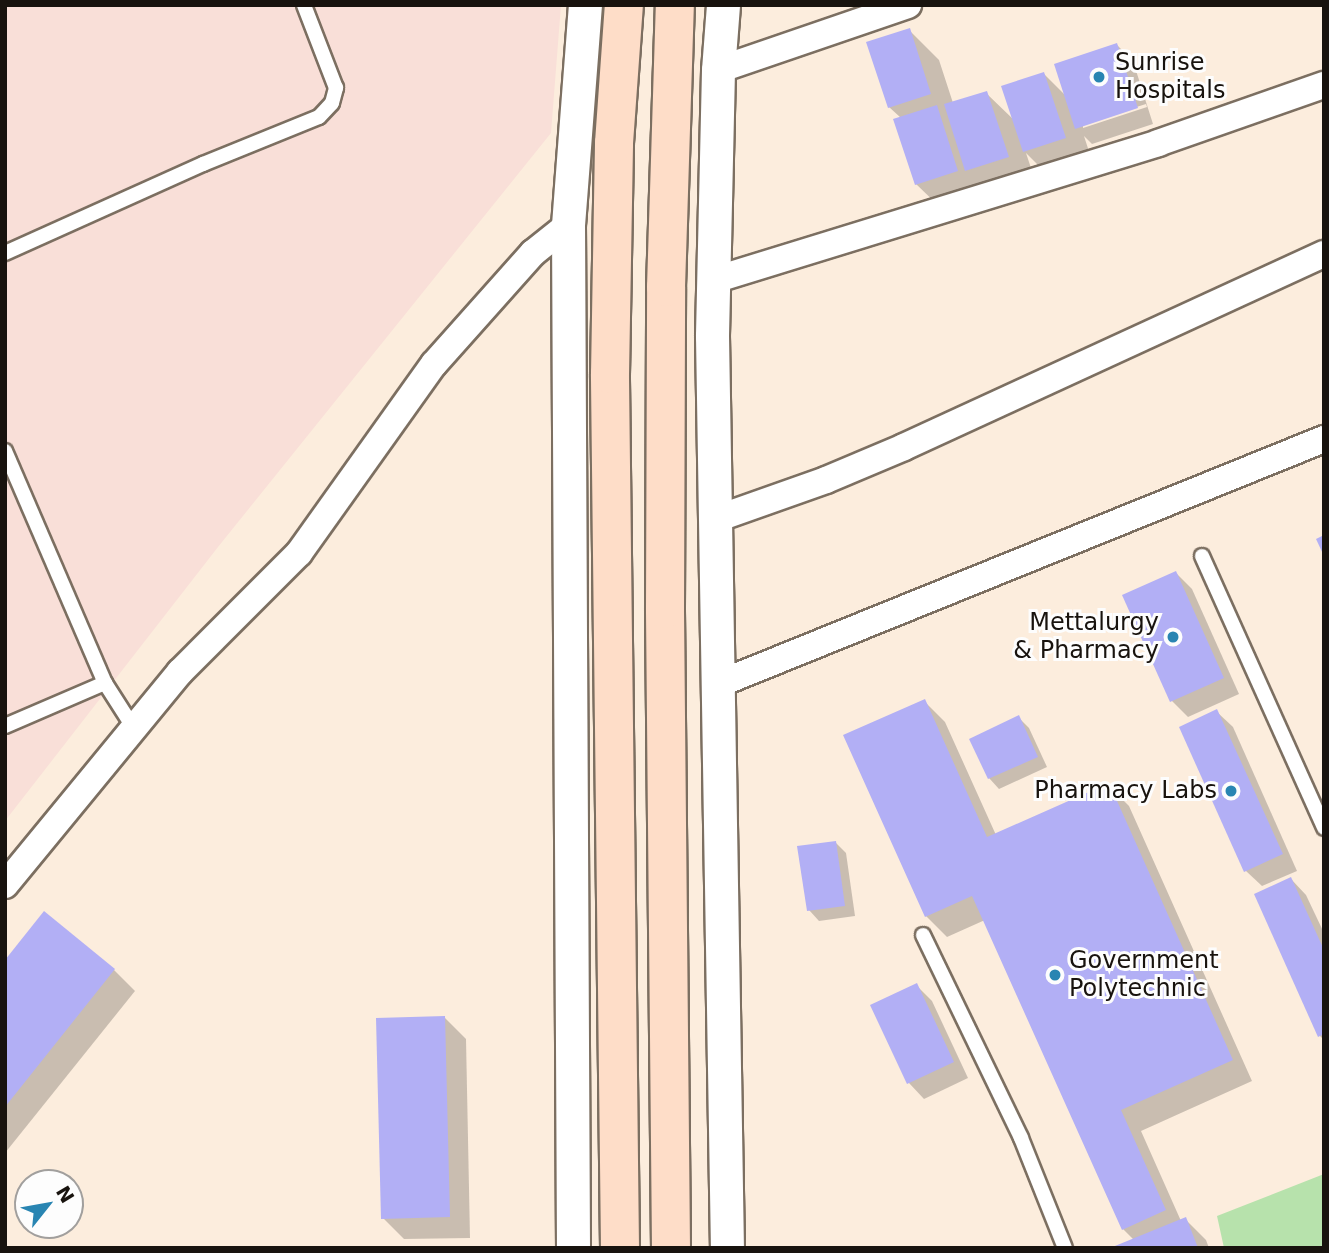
<!DOCTYPE html>
<html>
<head>
<meta charset="utf-8">
<style>
  body { margin:0 }
  #map { position:relative; width:1329px; height:1253px; overflow:hidden; background:#fceddd; font-family:"DejaVu Sans",sans-serif }
  div>[style] { position:absolute }
  .industrial>* { inset:0; background:#f9dfd8 }
  .green>* { inset:0; background:#b7e2ac }
  .shadow>* { inset:0; background:#0003 }
  .building>* { inset:0; background:#b2aff5 }
  .roads { filter:drop-shadow(2px 0 #7c6f61) drop-shadow(-2px 0 #7c6f61) drop-shadow(0 2px #7c6f61) drop-shadow(0 -2px #7c6f61) }
  .service>* { height:14px; margin:-7px; padding:0 7px; transform-origin:7px; border-radius:7px; background:#fff }
  .minor>* { height:26px; margin:-13px; padding:0 13px; transform-origin:13px; border-radius:13px; background:#fff }
  .tertiary>* { height:33px; margin:-16.5px; padding:0 16.5px; transform-origin:16.5px; border-radius:16.5px; background:#fff }
  .primary>* { height:38px; margin:-19px; padding:0 19px; transform-origin:19px; border-radius:19px; background:#feddc8 }
  .dots>* { width:19px; height:19px; translate:-50% -50%; box-sizing:border-box; border:4px solid #fdfdfd; border-radius:50% }
  span { translate:-50% -50%; white-space:nowrap; text-align:center; line-height:1.15; -webkit-text-stroke:6px #fdfdfd; paint-order:stroke }
  .poi-label { font-size:24px; color:#18130e }
  .left { translate:0 -50%; text-align:left }
  .right { translate:-100% -50%; text-align:right }
  .frame { position:absolute; inset:0; border:7px solid #18130e; pointer-events:none }
  .north { position:absolute; left:14px; top:1169px; width:70px; height:70px; box-sizing:border-box; background:#fdfdfd; border:2px solid #a19f9d; border-radius:50%; rotate:59deg; font-size:19px; font-weight:700; line-height:28px; text-align:center; color:#18130e }
  .north::after { content:''; display:block; margin:auto; width:24px; height:32px; background:#2985b2; clip-path:polygon(50% 0,100% 100%,50% 72%,0 100%) }
</style>
</head>
<body>
<div id="map">
  <div class="industrial">
    <div style="clip-path:polygon(5px 5px,561px 5px,551px 133px,218px 547px,5px 821px)"></div>
  </div>
  <div class="green">
    <div style="clip-path:polygon(1324px 1174px,1324px 1248px,1224px 1248px,1217px 1216px)"></div>
  </div>
  <div class="shadow">
    <div style="clip-path:polygon(evenodd,909px 30px,939px 60px,953px 103px,986px 93px,1014px 120px,1044px 74px,1066px 96px,1117px 45px,1133px 61px,1153px 124px,1092px 144px,1084px 136px,1094px 167px,1054px 181px,1026px 153px,1037px 186px,946px 213px,916px 184px,901px 118px,889px 107px,909px 30px,1146px 104px,1147px 107px,1083px 128px,1083px 124px,1146px 104px)"></div>
    <div style="clip-path:polygon(1176px 573px,1192px 589px,1239px 694px,1188px 717px,1172px 701px,1125px 596px)"></div>
    <div style="clip-path:polygon(924px 701px,945px 722px,996px 835px,1108px 785px,1129px 806px,1252px 1081px,1141px 1131px,1181px 1221px,1185px 1219px,1206px 1240px,1209px 1248px,1114px 1248px,1134px 1240px,1123px 1229px,985px 920px,947px 937px,926px 916px)"></div>
    <div style="clip-path:polygon(1217px 712px,1233px 727px,1297px 871px,1262px 886px,1246px 871px)"></div>
    <div style="clip-path:polygon(1019px 718px,1029px 728px,1047px 767px,999px 789px,989px 778px)"></div>
    <div style="clip-path:polygon(835px 842px,846px 853px,855px 916px,819px 921px,809px 910px)"></div>
    <div style="clip-path:polygon(1291px 879px,1306px 895px,1324px 933px,1324px 1040px,1320px 1036px)"></div>
    <div style="clip-path:polygon(5px 963px,114px 970px,135px 991px,5px 1153px)"></div>
    <div style="clip-path:polygon(916px 985px,932px 1001px,968px 1078px,924px 1099px,909px 1083px)"></div>
    <div style="clip-path:polygon(445px 1018px,466px 1039px,470px 1238px,404px 1239px,383px 1218px)"></div>
  </div>
  <div class="building">
    <div style="clip-path:polygon(910px 28px,931px 94px,888px 108px,866px 42px)"></div>
    <div style="clip-path:polygon(1117px 43px,1138px 108px,1075px 129px,1054px 64px)"></div>
    <div style="clip-path:polygon(1044px 72px,1066px 138px,1023px 152px,1001px 86px)"></div>
    <div style="clip-path:polygon(987px 91px,1009px 157px,965px 171px,944px 104px)"></div>
    <div style="clip-path:polygon(937px 105px,958px 171px,915px 185px,893px 119px)"></div>
    <div style="clip-path:polygon(1324px 535px,1324px 556px,1316px 539px)"></div>
    <div style="clip-path:polygon(1176px 571px,1224px 678px,1170px 702px,1122px 595px)"></div>
    <div style="clip-path:polygon(925px 699px,987px 837px,1109px 783px,1233px 1060px,1121px 1110px,1166px 1210px,1122px 1230px,972px 896px,925px 917px,843px 735px)"></div>
    <div style="clip-path:polygon(1217px 709px,1283px 854px,1244px 872px,1179px 727px)"></div>
    <div style="clip-path:polygon(1019px 715px,1038px 757px,988px 779px,969px 739px)"></div>
    <div style="clip-path:polygon(836px 841px,845px 906px,807px 911px,797px 846px)"></div>
    <div style="clip-path:polygon(1291px 877px,1324px 950px,1324px 1034px,1318px 1037px,1254px 894px)"></div>
    <div style="clip-path:polygon(44px 911px,115px 969px,5px 1107px,5px 960px)"></div>
    <div style="clip-path:polygon(917px 983px,954px 1062px,907px 1084px,870px 1005px)"></div>
    <div style="clip-path:polygon(445px 1016px,450px 1217px,381px 1219px,376px 1018px)"></div>
    <div style="clip-path:polygon(1186px 1217px,1198px 1248px,1110px 1248px)"></div>
  </div>
  <div class="roads">
    <div class="service">
      <div style="left:5px;top:253px;width:217px;rotate:-24.2deg"></div>
      <div style="left:203px;top:164px;width:125px;rotate:-22.1deg"></div>
      <div style="left:319px;top:117px;width:19px;rotate:-47deg"></div>
      <div style="left:332px;top:103px;width:16px;rotate:-75deg"></div>
      <div style="left:336px;top:88px;width:89px;rotate:-111.1deg"></div>
      <div style="left:5px;top:451px;width:253px;rotate:66.7deg"></div>
      <div style="left:105px;top:683px;width:52px;rotate:57.5deg"></div>
      <div style="left:1202px;top:556px;width:298px;rotate:65.8deg"></div>
      <div style="left:5px;top:726px;width:109px;rotate:-23.3deg"></div>
      <div style="left:923px;top:935px;width:225px;rotate:64.2deg"></div>
      <div style="left:1021px;top:1138px;width:118px;rotate:68.2deg"></div>
    </div>
    <div class="minor">
      <div style="left:718px;top:70px;width:201px;rotate:-18.9deg"></div>
      <div style="left:714px;top:280px;width:465px;rotate:-17.1deg"></div>
      <div style="left:1158px;top:143px;width:176px;rotate:-19.3deg"></div>
      <div style="left:716px;top:519px;width:117px;rotate:-19.5deg"></div>
      <div style="left:826px;top:480px;width:85px;rotate:-22.9deg"></div>
      <div style="left:904px;top:447px;width:462px;rotate:-24.7deg"></div>
      <div style="left:716px;top:685px;width:656px;rotate:-22.03deg"></div>
      <div style="left:5px;top:885px;width:276px;rotate:-50.6deg"></div>
      <div style="left:180px;top:672px;width:168px;rotate:-45deg"></div>
      <div style="left:299px;top:553px;width:232px;rotate:-54.5deg"></div>
      <div style="left:434px;top:364px;width:149px;rotate:-48.3deg"></div>
      <div style="left:533px;top:253px;width:45px;rotate:-38.7deg"></div>
    </div>
    <div class="tertiary">
      <div style="left:723px;top:5px;width:65px;rotate:94.4deg"></div>
      <div style="left:718px;top:70px;width:266px;rotate:91.3deg"></div>
      <div style="left:712px;top:336px;width:912px;rotate:89.06deg"></div>
      <div style="left:573px;top:1248px;width:1023px;rotate:-90.28deg"></div>
      <div style="left:568px;top:225px;width:221px;rotate:-85.6deg"></div>
    </div>
    <div class="primary">
      <div style="left:620px;top:1248px;width:874px;rotate:-90.66deg"></div>
      <div style="left:610px;top:374px;width:231px;rotate:-89deg"></div>
      <div style="left:614px;top:143px;width:138px;rotate:-85.9deg"></div>
      <div style="left:671px;top:1248px;width:639px;rotate:-90.54deg"></div>
      <div style="left:665px;top:609px;width:322px;rotate:-89.8deg"></div>
      <div style="left:666px;top:287px;width:282px;rotate:-88.2deg"></div>
    </div>
  </div>
  <div class="dots">
    <div style="left:1099px;top:77px;background:#2985b2"></div>
    <div style="left:1173px;top:637px;background:#2985b2"></div>
    <div style="left:1231px;top:791px;background:#2985b2"></div>
    <div style="left:1055px;top:975px;background:#2985b2"></div>
  </div>
  <div class="poi-label">
    <span class="left" style="left:1115px;top:77px">Sunrise<br>Hospitals</span>
    <span class="right" style="left:1159px;top:637px">Mettalurgy<br>&amp; Pharmacy</span>
    <span class="right" style="left:1217px;top:791px">Pharmacy Labs</span>
    <span class="left" style="left:1069px;top:975px">Government<br>Polytechnic</span>
  </div>
  <div class="frame"></div>
  <div class="north">N</div>
</div>
</body>
</html>
